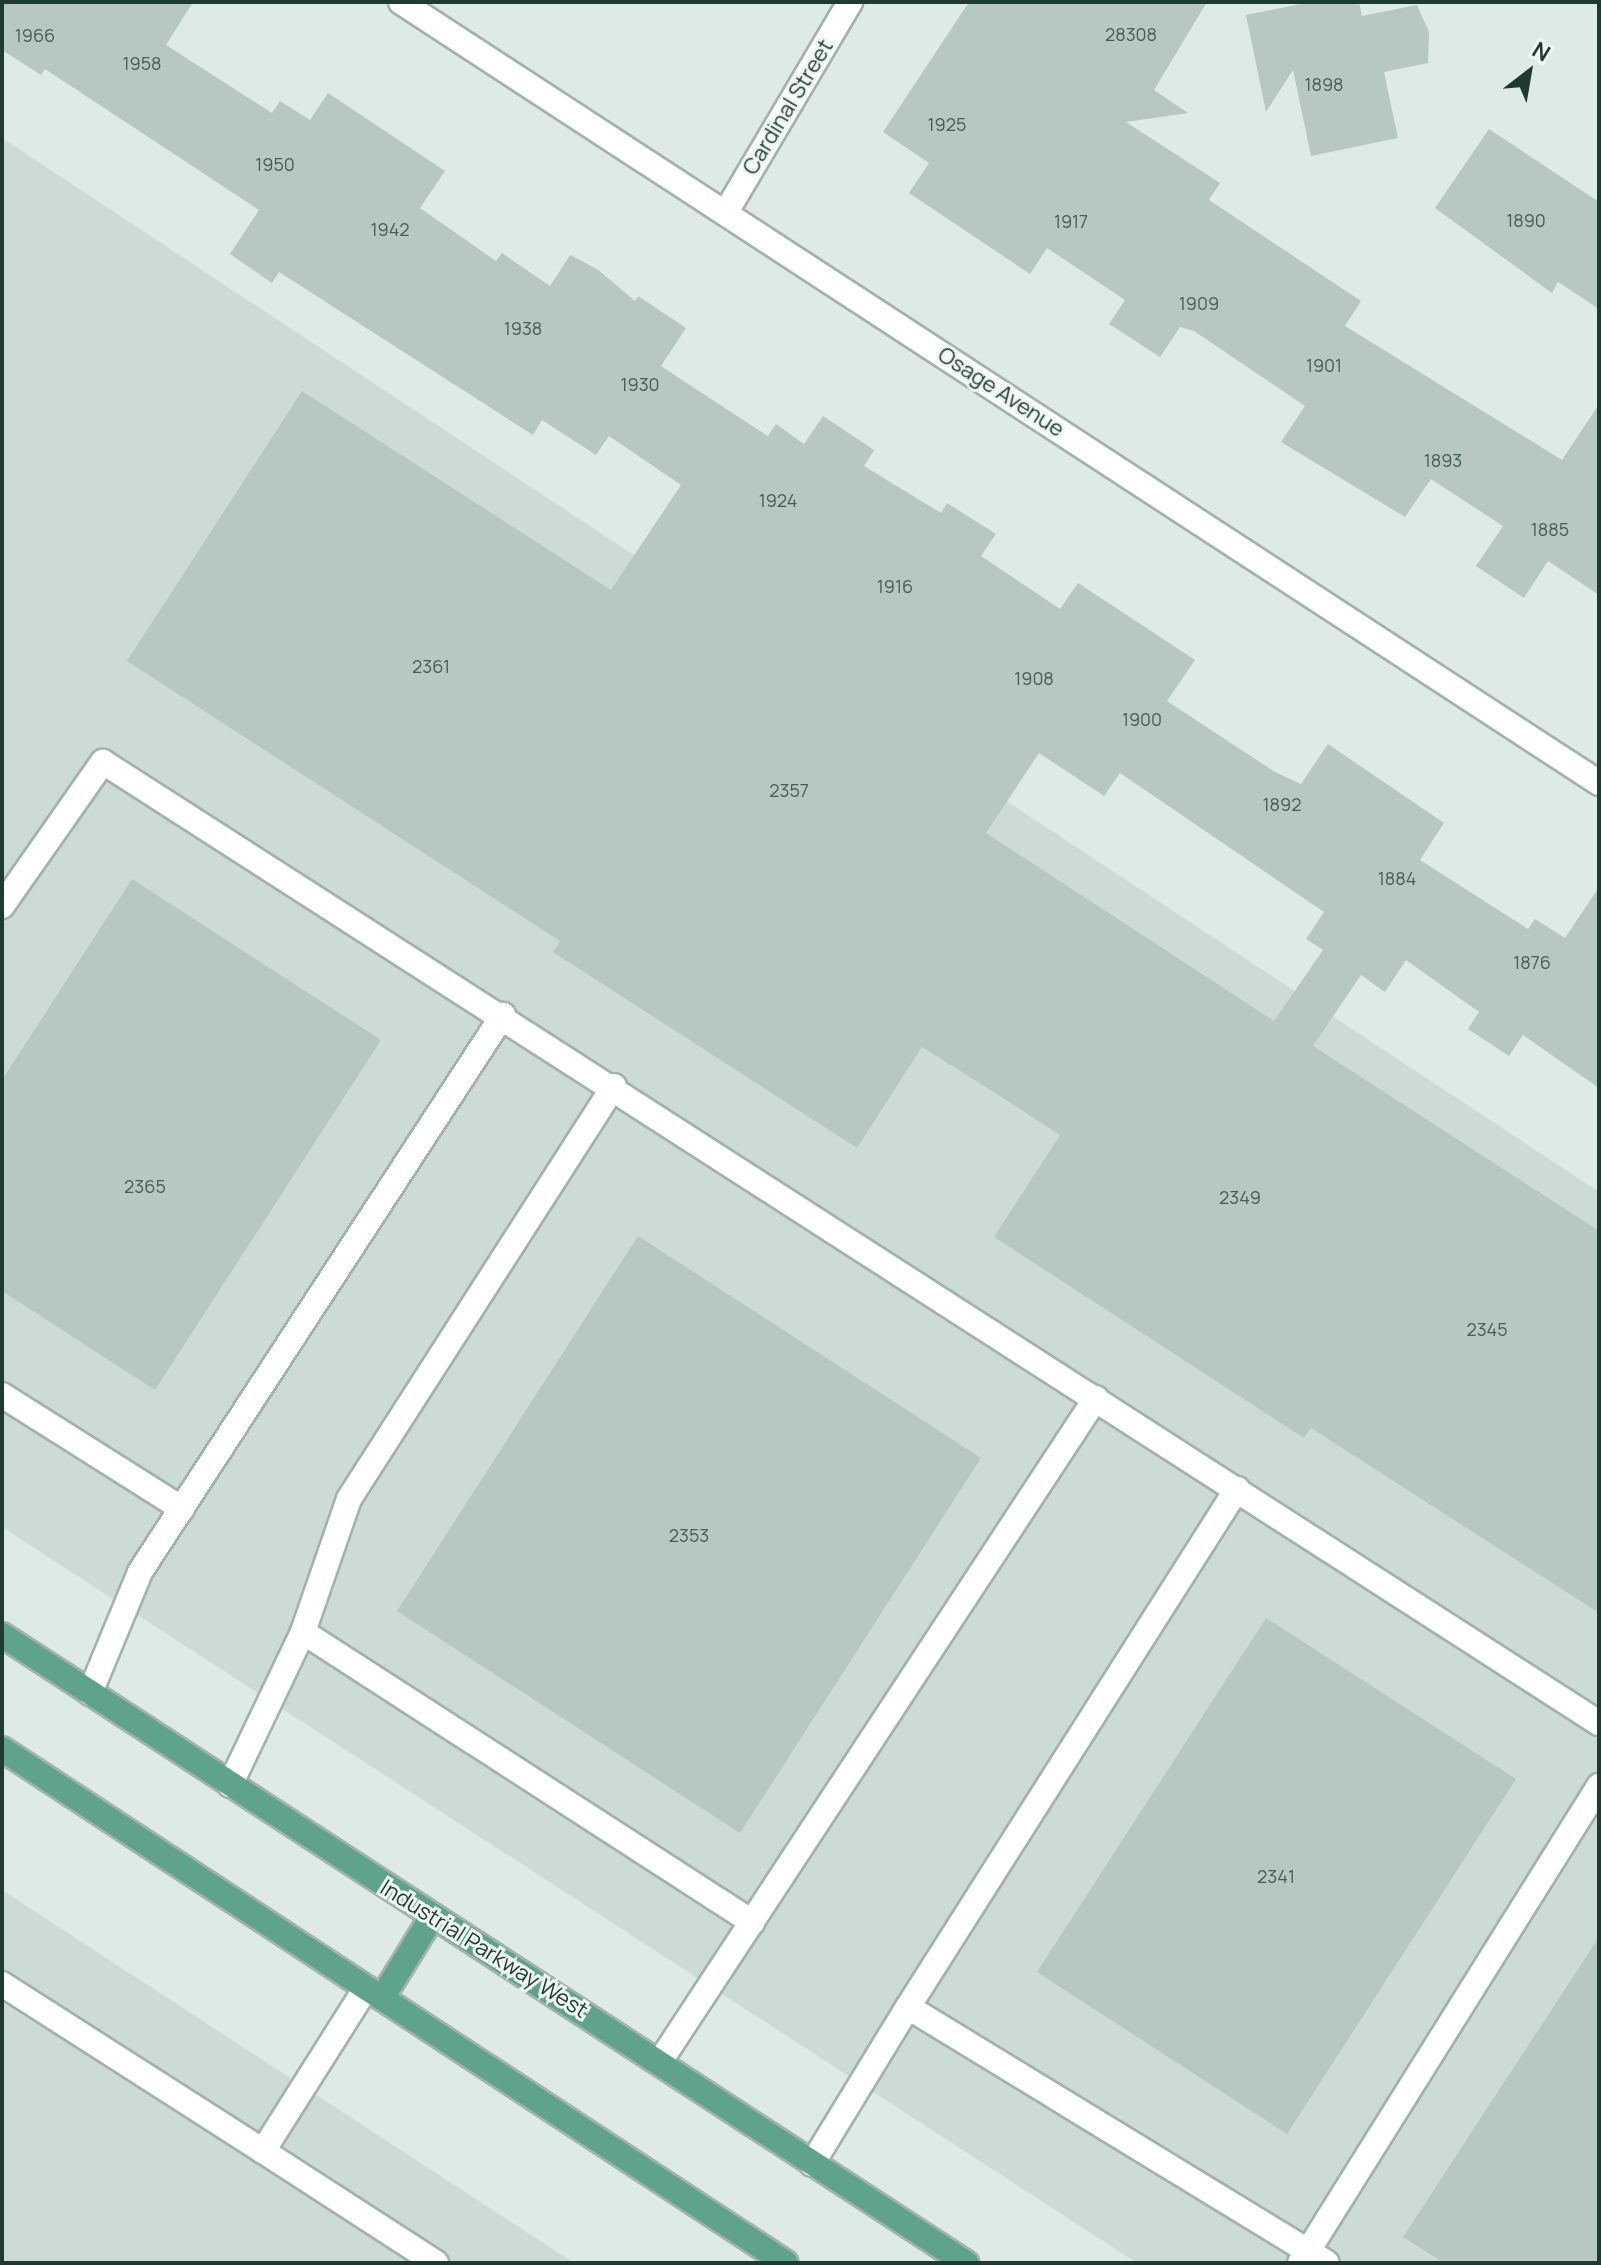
<!DOCTYPE html>
<html>
<head>
<meta charset="utf-8">
<style>
  body { margin:0 }
  #map { position:relative; width:1601px; height:2265px; overflow:hidden; background:#deebe4; font-family:Manrope,sans-serif }
  div>[style] { position:absolute }
  .built>* { inset:0; background:#ccdbd3 }
  .building>* { inset:0; background:#b7c8c0 }
  .roads { filter:drop-shadow(2px 0 #a1b3ab) drop-shadow(-2px 0 #a1b3ab) drop-shadow(0 2px #a1b3ab) drop-shadow(0 -2px #a1b3ab) }
  .minor>* { height:24px; margin:-12px; padding:0 12px; transform-origin:12px; border-radius:12px; background:#fff }
  .major>* { height:24px; margin:-12px; padding:0 12px; transform-origin:12px; border-radius:12px; background:#60a38b }
  span { translate:-50% -50%; white-space:nowrap; text-align:center; line-height:1.15; -webkit-text-stroke:6px #eff7f2; paint-order:stroke }
  .number-label { font-size:18px; color:#455e55 }
  .number-label span { -webkit-text-stroke-width:0 }
  .street-label { font-size:22px; color:#1f3b31 }
  .frame { position:absolute; inset:0; border:4px solid #1f3b31; pointer-events:none }
  .north { position:absolute; left:1489px; top:32px; width:80px; height:80px; -webkit-text-stroke:6px #eff7f2; paint-order:stroke; rotate:31deg; font-size:22px; font-weight:700; line-height:32px; text-align:center; color:#1f3b31 }
  .north::after { content:''; display:block; margin:auto; width:28px; height:36px; background:#1f3b31; clip-path:polygon(50% 0,100% 100%,50% 72%,0 100%) }
</style>
</head>
<body>
<div id="map">
  <div class="built">
    <div style="clip-path:polygon(2px 138px,1599px 1192px,1599px 2263px,1137px 2263px,2px 1527px)"></div>
    <div style="clip-path:polygon(2px 1890px,574px 2263px,2px 2263px)"></div>
  </div>
  <div class="building">
    <div style="clip-path:polygon(evenodd,2px 2px,193px 2px,166px 45px,272px 113px,280px 101px,310px 120px,328px 93px,445px 171px,420px 208px,496px 261px,502px 253px,550px 286px,570px 255px,597px 269px,635px 301px,638px 296px,686px 328px,661px 366px,737px 416px,768px 436px,776px 424px,804px 444px,823px 416px,874px 450px,864px 466px,941px 513px,947px 503px,996px 534px,981px 556px,1060px 609px,1078px 583px,1142px 625px,1195px 660px,1167px 701px,1275px 772px,1301px 784px,1328px 744px,1444px 823px,1420px 860px,1528px 929px,1535px 919px,1565px 938px,1599px 887px,1599px 1088px,1523px 1035px,1509px 1056px,1468px 1029px,1479px 1012px,1406px 960px,1385px 992px,1361px 975px,1313px 1046px,1599px 1231px,1599px 1613px,1311px 1428px,1304px 1438px,994px 1237px,1060px 1135px,989px 1089px,922px 1047px,857px 1148px,553px 952px,560px 941px,127px 661px,302px 391px,611px 590px,681px 485px,609px 436px,596px 455px,542px 420px,533px 435px,279px 272px,272px 283px,230px 254px,259px 210px,45px 69px,41px 75px,2px 50px,2px 2px,1039px 753px,1104px 796px,1120px 773px,1324px 912px,1306px 939px,1323px 950px,1274px 1021px,986px 833px,1039px 753px)"></div>
    <div style="clip-path:polygon(969px 2px,1207px 2px,1154px 90px,1188px 113px,1126px 122px,1220px 183px,1209px 200px,1361px 301px,1345px 326px,1562px 460px,1599px 404px,1599px 595px,1548px 561px,1524px 598px,1476px 566px,1503px 526px,1431px 479px,1405px 517px,1281px 442px,1305px 406px,1194px 331px,1180px 327px,1160px 357px,1109px 324px,1125px 300px,1047px 248px,1030px 274px,909px 193px,929px 163px,883px 132px)"></div>
    <div style="clip-path:polygon(1311px 2px,1359px 2px,1362px 16px,1417px 5px,1429px 32px,1428px 63px,1384px 72px,1398px 138px,1311px 156px,1293px 70px,1266px 112px,1246px 15px)"></div>
    <div style="clip-path:polygon(1489px 129px,1599px 202px,1599px 309px,1558px 282px,1552px 293px,1435px 208px)"></div>
    <div style="clip-path:polygon(132px 879px,381px 1040px,155px 1390px,2px 1291px,2px 1080px)"></div>
    <div style="clip-path:polygon(638px 1236px,981px 1458px,740px 1833px,397px 1611px)"></div>
    <div style="clip-path:polygon(1266px 1618px,1516px 1779px,1287px 2134px,1037px 1972px)"></div>
    <div style="clip-path:polygon(1599px 1937px,1599px 2263px,1444px 2263px,1403px 2237px)"></div>
  </div>
  <div class="roads">
    <div class="minor">
      <div style="left:401px;top:2px;width:1430px;rotate:33.1deg"></div>
      <div style="left:726px;top:212px;width:244px;rotate:-59.4deg"></div>
      <div style="left:2px;top:906px;width:176px;rotate:-55deg"></div>
      <div style="left:103px;top:762px;width:1778px;rotate:32.72deg"></div>
      <div style="left:614px;top:1086px;width:491px;rotate:122.7deg"></div>
      <div style="left:349px;top:1499px;width:141px;rotate:109.1deg"></div>
      <div style="left:303px;top:1632px;width:535px;rotate:32.86deg"></div>
      <div style="left:2px;top:1395px;width:213px;rotate:32.3deg"></div>
      <div style="left:90px;top:1693px;width:131px;rotate:-67.5deg"></div>
      <div style="left:140px;top:1572px;width:665px;rotate:-56.91deg"></div>
      <div style="left:230px;top:1785px;width:170px;rotate:-64.5deg"></div>
      <div style="left:2px;top:1984px;width:310px;rotate:32.6deg"></div>
      <div style="left:366px;top:1988px;width:193px;rotate:122.3deg"></div>
      <div style="left:263px;top:2151px;width:206px;rotate:32.9deg"></div>
      <div style="left:908px;top:2007px;width:614px;rotate:-57.58deg"></div>
      <div style="left:661px;top:2060px;width:792px;rotate:-56.69deg"></div>
      <div style="left:812px;top:2164px;width:184px;rotate:-58.6deg"></div>
      <div style="left:908px;top:2007px;width:469px;rotate:31.4deg"></div>
      <div style="left:1308px;top:2251px;width:549px;rotate:-57.96deg"></div>
      <div style="left:1300px;top:2263px;width:14px;rotate:-56deg"></div>
      <div style="left:1308px;top:2251px;width:22px;rotate:32deg"></div>
    </div>
    <div class="major">
      <div style="left:2px;top:1635px;width:1151px;rotate:33.08deg"></div>
      <div style="left:2px;top:1749px;width:937px;rotate:33.25deg"></div>
      <div style="left:382px;top:1998px;width:95px;rotate:-58.3deg"></div>
    </div>
  </div>
  <div class="number-label">
    <span style="left:1131px;top:34px">28308</span>
    <span style="left:35px;top:35px">1966</span>
    <span style="left:142px;top:63px">1958</span>
    <span style="left:1324px;top:84px">1898</span>
    <span style="left:947px;top:124px">1925</span>
    <span style="left:275px;top:164px">1950</span>
    <span style="left:1526px;top:220px">1890</span>
    <span style="left:1071px;top:221px">1917</span>
    <span style="left:390px;top:229px">1942</span>
    <span style="left:1199px;top:303px">1909</span>
    <span style="left:523px;top:328px">1938</span>
    <span style="left:1324px;top:365px">1901</span>
    <span style="left:640px;top:384px">1930</span>
    <span style="left:1443px;top:460px">1893</span>
    <span style="left:778px;top:500px">1924</span>
    <span style="left:1550px;top:529px">1885</span>
    <span style="left:895px;top:586px">1916</span>
    <span style="left:431px;top:666px">2361</span>
    <span style="left:1034px;top:678px">1908</span>
    <span style="left:1142px;top:719px">1900</span>
    <span style="left:789px;top:790px">2357</span>
    <span style="left:1282px;top:804px">1892</span>
    <span style="left:1397px;top:878px">1884</span>
    <span style="left:1532px;top:962px">1876</span>
    <span style="left:145px;top:1186px">2365</span>
    <span style="left:1240px;top:1197px">2349</span>
    <span style="left:1487px;top:1329px">2345</span>
    <span style="left:689px;top:1535px">2353</span>
    <span style="left:1276px;top:1876px">2341</span>
  </div>
  <div class="street-label">
    <span style="left:788px;top:107px;rotate:-59deg">Cardinal Street</span>
    <span style="left:1001px;top:392px;rotate:33deg">Osage Avenue</span>
    <span style="left:484px;top:1949px;rotate:32deg">Industrial Parkway West</span>
  </div>
  <div class="frame"></div>
  <div class="north">N</div>
</div>
</body>
</html>
